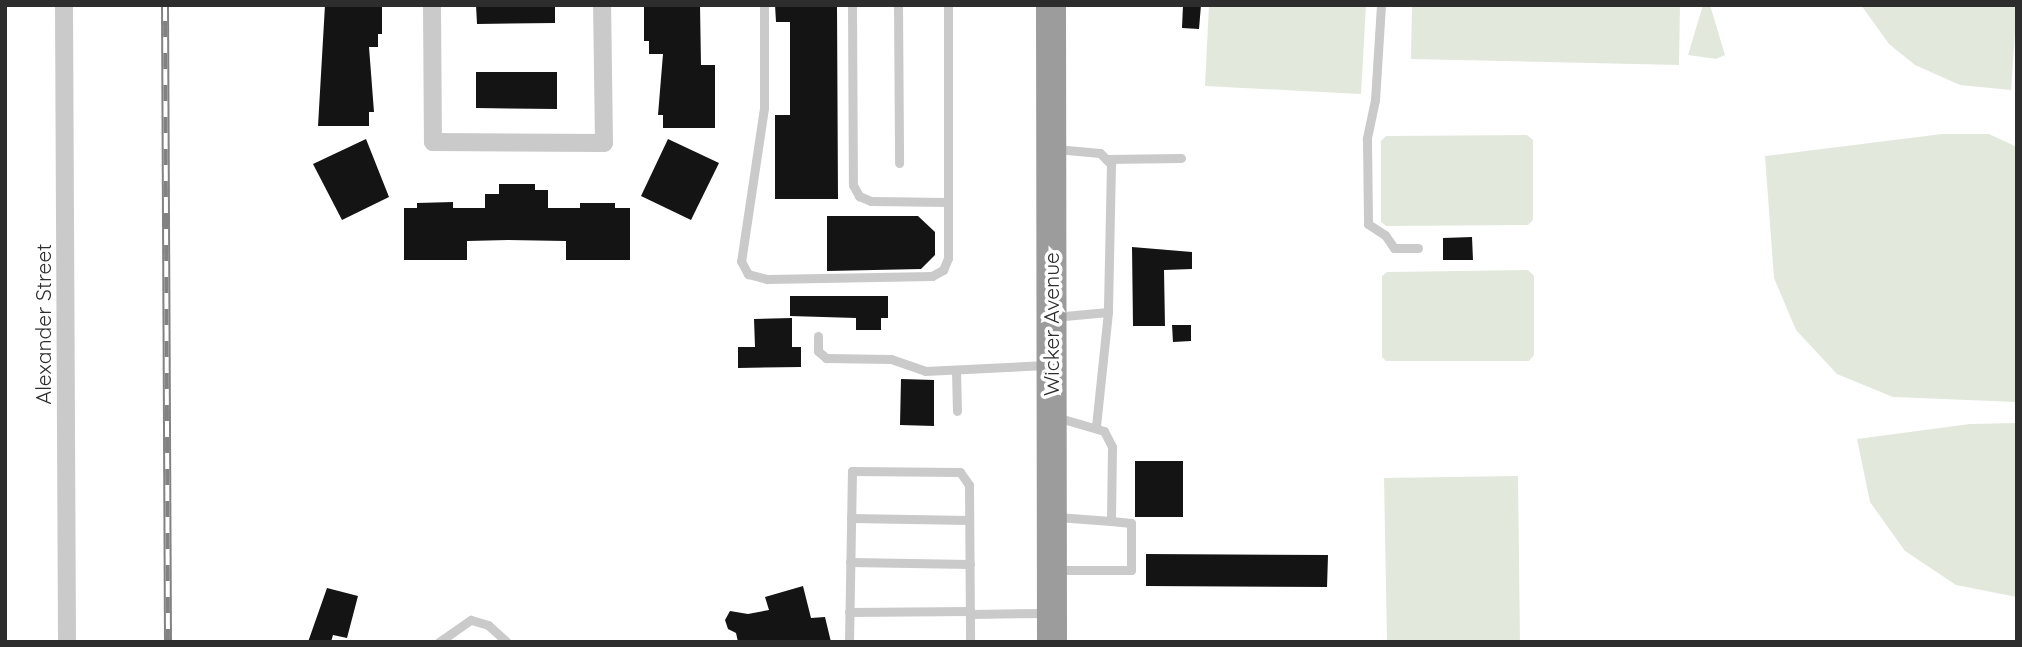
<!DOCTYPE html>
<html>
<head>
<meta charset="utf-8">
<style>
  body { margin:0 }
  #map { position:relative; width:2022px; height:647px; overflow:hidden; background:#fff; font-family:Quicksand,sans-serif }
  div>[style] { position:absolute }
  .green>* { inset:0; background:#e2e9dc }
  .building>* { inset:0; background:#141414 }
  .service>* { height:9px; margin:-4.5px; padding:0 4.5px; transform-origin:4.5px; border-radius:4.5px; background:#cacaca }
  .minor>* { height:18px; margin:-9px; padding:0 9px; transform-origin:9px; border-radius:9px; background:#cacaca }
  .trunk>* { height:30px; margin:-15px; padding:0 15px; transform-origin:15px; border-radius:15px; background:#9c9c9c }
  .rail>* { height:8px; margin-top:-4px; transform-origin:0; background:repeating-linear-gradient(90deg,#fff 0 16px,#828282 0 32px); box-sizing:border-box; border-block:2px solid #828282 }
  span { translate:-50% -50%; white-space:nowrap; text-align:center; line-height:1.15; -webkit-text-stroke:7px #fff; paint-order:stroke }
  .street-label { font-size:21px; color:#2d2d2d }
  .frame { position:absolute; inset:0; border:7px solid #2d2d2d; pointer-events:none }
</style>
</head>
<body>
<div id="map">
  <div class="green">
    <div style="clip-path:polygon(1209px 5px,1366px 5px,1361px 94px,1205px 86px)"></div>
    <div style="clip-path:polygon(1412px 5px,1680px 5px,1679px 65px,1411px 59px)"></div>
    <div style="clip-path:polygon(1703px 5px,1710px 5px,1725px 55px,1716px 59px,1688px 55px)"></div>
    <div style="clip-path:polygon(1861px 5px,2017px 5px,2011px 90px,1960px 85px,1915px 65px,1889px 44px)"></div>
    <div style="clip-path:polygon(1942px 134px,1989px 134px,2017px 147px,2017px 402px,1893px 397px,1837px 374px,1796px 330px,1774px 278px,1765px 156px)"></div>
    <div style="clip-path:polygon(1527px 135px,1533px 140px,1533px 220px,1528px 225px,1386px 226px,1381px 222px,1381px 141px,1386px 136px)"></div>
    <div style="clip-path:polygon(1528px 270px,1534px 276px,1534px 355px,1529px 361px,1386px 361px,1382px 357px,1382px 276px,1387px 272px)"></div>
    <div style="clip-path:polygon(2017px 423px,2017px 597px,1956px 585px,1905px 551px,1870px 502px,1857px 439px,1970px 424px)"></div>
    <div style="clip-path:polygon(1518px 476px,1520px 642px,1387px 642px,1384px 478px)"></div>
  </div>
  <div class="building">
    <div style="clip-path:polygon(325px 5px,382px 5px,382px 34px,378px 34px,378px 47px,369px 47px,374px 112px,369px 112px,369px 126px,318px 126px)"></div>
    <div style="clip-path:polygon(476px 5px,555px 5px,555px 23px,477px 24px)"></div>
    <div style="clip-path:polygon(700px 5px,701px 65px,715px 65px,715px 128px,663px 128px,663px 115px,658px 115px,663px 54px,649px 54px,649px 41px,644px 41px,644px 6px)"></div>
    <div style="clip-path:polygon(775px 5px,837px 5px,838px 199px,775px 199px,775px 115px,790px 115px,790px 22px,776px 22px)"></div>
    <div style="clip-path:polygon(1183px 5px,1201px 5px,1199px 29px,1182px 28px)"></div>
    <div style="clip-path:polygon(476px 72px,557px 72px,557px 109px,476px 108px)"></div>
    <div style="clip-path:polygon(366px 139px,389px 197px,342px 220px,313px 164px)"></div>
    <div style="clip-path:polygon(668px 139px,719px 163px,691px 220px,641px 196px)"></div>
    <div style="clip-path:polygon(499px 184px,535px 184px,535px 190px,548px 190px,548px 208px,580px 208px,580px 203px,615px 203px,615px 208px,630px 208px,630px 260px,566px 260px,566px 241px,508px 240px,467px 241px,467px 260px,404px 260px,404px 208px,417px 208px,417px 203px,453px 202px,453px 208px,485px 208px,485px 194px,499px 194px)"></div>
    <div style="clip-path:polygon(827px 216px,918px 216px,935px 232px,935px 255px,921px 269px,827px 271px)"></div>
    <div style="clip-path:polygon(1472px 237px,1473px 260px,1443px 260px,1443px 238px)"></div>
    <div style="clip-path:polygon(1132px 247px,1192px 252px,1192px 269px,1164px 270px,1165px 326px,1133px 326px)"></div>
    <div style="clip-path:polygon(790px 296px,888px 296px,888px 318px,881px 318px,881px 330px,856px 330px,856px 318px,790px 316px)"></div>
    <div style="clip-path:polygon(792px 318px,792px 347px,801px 347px,801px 367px,738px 368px,738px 347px,755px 347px,754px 319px)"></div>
    <div style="clip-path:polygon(1172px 325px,1191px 325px,1191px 341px,1173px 342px)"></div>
    <div style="clip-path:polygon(901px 379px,934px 380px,934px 426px,900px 425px)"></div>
    <div style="clip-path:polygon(1135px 461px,1183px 461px,1183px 517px,1135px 517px)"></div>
    <div style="clip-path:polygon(1146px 554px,1328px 555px,1327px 587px,1146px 586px)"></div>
    <div style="clip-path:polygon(803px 586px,811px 618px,825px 617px,831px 642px,738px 642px,736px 633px,728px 629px,725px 620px,730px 611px,748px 614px,769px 610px,765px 597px)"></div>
    <div style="clip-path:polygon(327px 588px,358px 596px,347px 638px,333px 635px,331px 642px,308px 642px)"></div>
  </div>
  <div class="service">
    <div style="left:764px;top:5px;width:103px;rotate:90deg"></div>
    <div style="left:764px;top:108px;width:155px;rotate:98.5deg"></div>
    <div style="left:741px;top:261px;width:15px;rotate:62deg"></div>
    <div style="left:748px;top:274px;width:20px;rotate:15deg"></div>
    <div style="left:767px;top:279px;width:165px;rotate:-1deg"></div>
    <div style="left:932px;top:276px;width:13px;rotate:-29deg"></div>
    <div style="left:943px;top:270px;width:13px;rotate:-67deg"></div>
    <div style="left:948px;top:258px;width:253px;rotate:-90deg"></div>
    <div style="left:852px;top:5px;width:180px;rotate:89.7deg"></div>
    <div style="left:853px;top:185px;width:13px;rotate:61deg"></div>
    <div style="left:859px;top:196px;width:13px;rotate:23deg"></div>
    <div style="left:871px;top:201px;width:77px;rotate:0.7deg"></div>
    <div style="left:898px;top:5px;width:158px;rotate:89.6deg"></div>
    <div style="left:1381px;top:5px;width:95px;rotate:93.6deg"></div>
    <div style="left:1375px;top:100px;width:40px;rotate:102deg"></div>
    <div style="left:1367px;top:139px;width:85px;rotate:89.3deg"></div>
    <div style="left:1368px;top:224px;width:20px;rotate:33deg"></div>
    <div style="left:1385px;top:235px;width:16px;rotate:55deg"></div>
    <div style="left:1394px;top:248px;width:24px"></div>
    <div style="left:1056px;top:149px;width:44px;rotate:5.2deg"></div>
    <div style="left:1100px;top:153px;width:16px;rotate:45deg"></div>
    <div style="left:1111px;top:164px;width:148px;rotate:91.2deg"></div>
    <div style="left:1108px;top:312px;width:116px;rotate:96deg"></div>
    <div style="left:1106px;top:159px;width:75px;rotate:-0.8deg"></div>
    <div style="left:1054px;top:317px;width:54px;rotate:-5.3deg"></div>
    <div style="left:818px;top:336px;width:15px;rotate:90deg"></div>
    <div style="left:818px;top:351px;width:11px;rotate:41deg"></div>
    <div style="left:826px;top:358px;width:65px;rotate:0.9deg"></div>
    <div style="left:891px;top:359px;width:36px;rotate:19deg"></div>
    <div style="left:925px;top:371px;width:121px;rotate:-2.8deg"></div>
    <div style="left:956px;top:371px;width:40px;rotate:88.6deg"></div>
    <div style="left:1056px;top:417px;width:50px;rotate:16.3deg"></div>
    <div style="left:1104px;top:431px;width:18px;rotate:63deg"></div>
    <div style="left:1112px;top:447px;width:74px;rotate:90.8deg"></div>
    <div style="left:1111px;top:521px;width:54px;rotate:-175.8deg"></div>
    <div style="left:851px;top:518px;width:118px;rotate:1deg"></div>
    <div style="left:850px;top:562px;width:120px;rotate:1deg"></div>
    <div style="left:1057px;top:570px;width:74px"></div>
    <div style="left:1131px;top:570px;width:47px;rotate:-90deg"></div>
    <div style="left:1131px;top:523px;width:20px;rotate:-174deg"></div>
    <div style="left:849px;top:612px;width:121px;rotate:-0.5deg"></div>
    <div style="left:970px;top:614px;width:76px;rotate:-0.8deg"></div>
    <div style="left:439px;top:642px;width:39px;rotate:-35deg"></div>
    <div style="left:471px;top:620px;width:18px;rotate:16deg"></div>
    <div style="left:488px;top:625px;width:25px;rotate:42deg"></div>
    <div style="left:849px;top:642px;width:171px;rotate:-89deg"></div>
    <div style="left:852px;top:471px;width:108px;rotate:0.5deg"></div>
    <div style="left:960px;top:472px;width:16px;rotate:55deg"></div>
    <div style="left:969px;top:485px;width:157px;rotate:89.6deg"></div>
  </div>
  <div class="minor">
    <div style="left:64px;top:5px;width:637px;rotate:89.73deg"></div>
    <div style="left:432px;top:5px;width:137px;rotate:89.6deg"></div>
    <div style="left:433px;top:142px;width:171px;rotate:0.3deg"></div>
    <div style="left:604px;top:143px;width:138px;rotate:-90.8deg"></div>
  </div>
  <div class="trunk">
    <div style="left:1051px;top:5px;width:637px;rotate:89.91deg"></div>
  </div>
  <div class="rail">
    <div style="left:165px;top:5px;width:637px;rotate:89.73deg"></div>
  </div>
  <div class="street-label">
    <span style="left:43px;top:324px;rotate:-90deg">Alexander Street</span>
    <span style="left:1051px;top:324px;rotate:-90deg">Wicker Avenue</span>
  </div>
  <div class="frame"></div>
</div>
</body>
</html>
